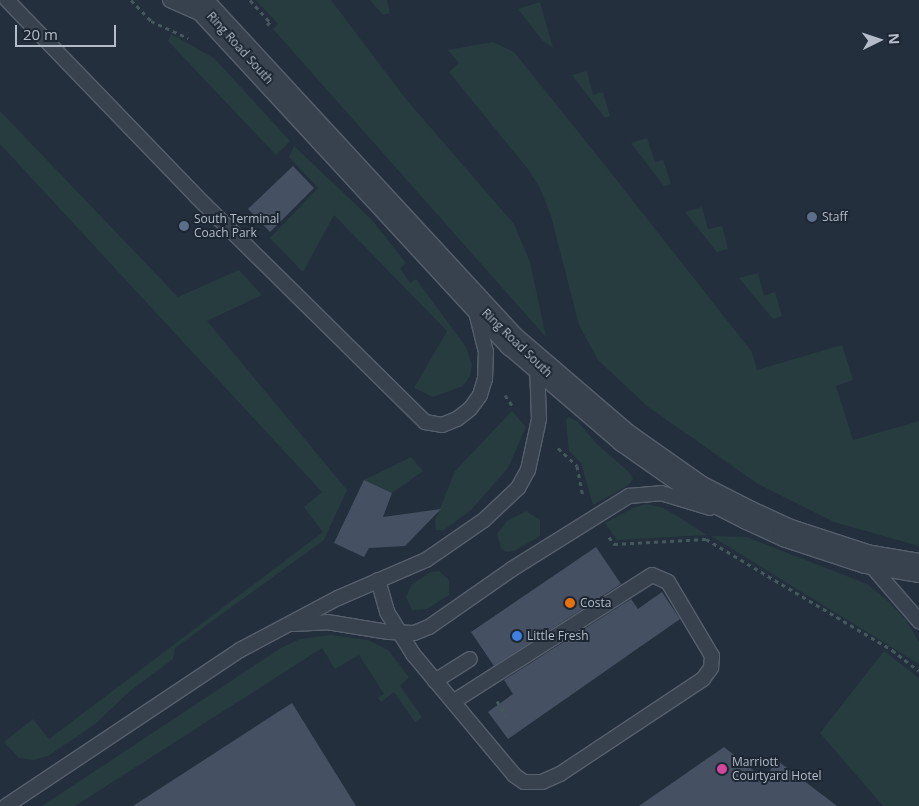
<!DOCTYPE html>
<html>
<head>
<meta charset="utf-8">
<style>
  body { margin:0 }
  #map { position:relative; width:919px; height:806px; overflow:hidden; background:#242f3e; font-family:"Open Sans",sans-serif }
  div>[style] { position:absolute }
  .green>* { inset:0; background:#263c3f }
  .building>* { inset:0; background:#455162 }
  .path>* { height:3px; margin-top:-1.5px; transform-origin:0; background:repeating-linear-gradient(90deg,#44595c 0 4px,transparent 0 8px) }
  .roads { filter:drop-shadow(1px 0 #565f6c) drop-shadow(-1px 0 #565f6c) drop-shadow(0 1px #565f6c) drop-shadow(0 -1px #565f6c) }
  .service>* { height:14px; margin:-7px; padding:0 7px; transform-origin:7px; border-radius:7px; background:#38414e }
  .minor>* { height:28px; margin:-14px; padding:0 14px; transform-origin:14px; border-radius:14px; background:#38414e }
  .dots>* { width:14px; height:14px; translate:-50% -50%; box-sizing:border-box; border:2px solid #1d2633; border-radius:50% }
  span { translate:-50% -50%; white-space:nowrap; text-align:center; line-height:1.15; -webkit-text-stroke:4px #1d2633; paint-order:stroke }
  .street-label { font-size:12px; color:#b4bcc9 }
  .poi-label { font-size:12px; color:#b4bcc9 }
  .left { translate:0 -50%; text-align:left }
  .north { position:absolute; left:854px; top:15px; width:50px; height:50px; -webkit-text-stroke:4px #1d2633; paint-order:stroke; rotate:86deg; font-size:14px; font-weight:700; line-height:20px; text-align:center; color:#b4bcc9 }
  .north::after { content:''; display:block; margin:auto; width:18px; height:22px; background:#b4bcc9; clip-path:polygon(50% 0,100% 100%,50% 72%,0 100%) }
  .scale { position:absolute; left:15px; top:25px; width:101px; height:22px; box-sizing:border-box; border:2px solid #b4bcc9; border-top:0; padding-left:6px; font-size:15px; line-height:18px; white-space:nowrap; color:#b4bcc9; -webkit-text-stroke:4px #1d2633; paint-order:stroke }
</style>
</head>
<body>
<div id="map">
  <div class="green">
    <div style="clip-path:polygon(256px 0,331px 0,405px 98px,514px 224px,530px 262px,546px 337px,273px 29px,278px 24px)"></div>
    <div style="clip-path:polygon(370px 0,387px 0,390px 13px,383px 15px)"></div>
    <div style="clip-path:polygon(540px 2px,553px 48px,542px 40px,518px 9px)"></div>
    <div style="clip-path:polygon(171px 34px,214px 58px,290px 141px,276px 155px,168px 41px)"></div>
    <div style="clip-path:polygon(493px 42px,514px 52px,600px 159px,752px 352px,757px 370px,842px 345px,853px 380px,836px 386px,853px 440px,919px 421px,919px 546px,834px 522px,758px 484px,647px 406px,598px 360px,579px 325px,551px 216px,540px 188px,528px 169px,449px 72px,459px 63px,448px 50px)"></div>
    <div style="clip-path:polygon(587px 71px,593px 95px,603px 92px,610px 116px,605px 118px,572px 75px)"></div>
    <div style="clip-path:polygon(0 111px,178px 297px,239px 270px,262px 295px,207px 321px,347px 490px,324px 540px,175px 648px,173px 659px,130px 691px,94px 725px,48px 756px,34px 760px,19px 758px,4px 742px,33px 719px,49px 739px,323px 532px,304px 507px,322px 492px,0 144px)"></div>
    <div style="clip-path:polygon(647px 138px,655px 162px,663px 160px,671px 184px,664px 186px,631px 143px)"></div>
    <div style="clip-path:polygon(294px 146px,372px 220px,406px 263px,400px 268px,410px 283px,416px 279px,466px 347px,472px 365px,470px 376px,463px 386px,433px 397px,414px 388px,447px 331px,334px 215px,303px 272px,270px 238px,318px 188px,289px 157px)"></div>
    <div style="clip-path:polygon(702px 207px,708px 229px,722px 226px,728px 249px,717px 252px,685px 212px)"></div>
    <div style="clip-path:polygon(758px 273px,764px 296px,775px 292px,782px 316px,773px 319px,739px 278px)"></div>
    <div style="clip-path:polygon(512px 411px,526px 427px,508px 468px,471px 510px,444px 530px,436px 530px,435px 521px,455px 471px)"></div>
    <div style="clip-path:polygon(568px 417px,577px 421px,597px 444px,629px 472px,633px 479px,629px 485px,593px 505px,581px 463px,569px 451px,566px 421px)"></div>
    <div style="clip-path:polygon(411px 457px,423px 471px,392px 493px,364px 480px)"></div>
    <div style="clip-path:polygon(646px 504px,664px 508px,707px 535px,617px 540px,605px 523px,633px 508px)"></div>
    <div style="clip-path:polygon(526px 511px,540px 520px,540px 536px,514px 551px,506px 552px,501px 548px,497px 534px,507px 521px)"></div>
    <div style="clip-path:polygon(711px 536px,747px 537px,867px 584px,888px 601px,906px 620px,919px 642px,919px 664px)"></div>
    <div style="clip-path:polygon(439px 571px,449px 580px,449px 595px,427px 609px,412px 610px,406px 597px,412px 584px,431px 572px)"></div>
    <div style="clip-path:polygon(331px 635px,368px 640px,388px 650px,409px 677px,400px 686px,422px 717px,415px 722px,394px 692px,381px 702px,378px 698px,384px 694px,359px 655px,335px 669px,322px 648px,75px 806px,42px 806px,281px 648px,300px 639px)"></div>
    <div style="clip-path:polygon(884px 651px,919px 678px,919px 806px,883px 806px,820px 733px)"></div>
  </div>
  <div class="building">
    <div style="clip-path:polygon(293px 166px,314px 188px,270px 232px,248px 209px)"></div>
    <div style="clip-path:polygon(364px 480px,392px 493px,383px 517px,441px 509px,405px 546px,369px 548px,364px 557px,334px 543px)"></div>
    <div style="clip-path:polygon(596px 547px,621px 584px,494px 666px,471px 632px)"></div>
    <div style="clip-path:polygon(662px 592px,680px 619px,508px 739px,488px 712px,513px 694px,504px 680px,631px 599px,638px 609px)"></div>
    <div style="clip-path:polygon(292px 703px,356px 806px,133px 806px)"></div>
    <div style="clip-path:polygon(724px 747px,763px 778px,778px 761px,837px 806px,639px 806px)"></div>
  </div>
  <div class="path">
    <div style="left:131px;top:0;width:29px;rotate:46deg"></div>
    <div style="left:151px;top:21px;width:41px;rotate:24.7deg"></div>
    <div style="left:250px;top:0;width:30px;rotate:48deg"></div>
    <div style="left:270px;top:22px;width:7px;rotate:135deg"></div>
    <div style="left:505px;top:395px;width:14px;rotate:56deg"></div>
    <div style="left:558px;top:448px;width:26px;rotate:43deg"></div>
    <div style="left:577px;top:466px;width:31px;rotate:79deg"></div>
    <div style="left:609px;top:537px;width:9px;rotate:54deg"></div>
    <div style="left:614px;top:544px;width:92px;rotate:-3.1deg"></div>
    <div style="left:706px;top:539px;width:217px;rotate:30.8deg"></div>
    <div style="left:892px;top:650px;width:34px;rotate:38deg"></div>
    <div style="left:497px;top:701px;width:17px;rotate:59deg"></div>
  </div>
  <div class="roads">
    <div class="service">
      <div style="left:7px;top:0;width:274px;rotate:46deg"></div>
      <div style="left:197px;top:197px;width:320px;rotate:44.6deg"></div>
      <div style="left:425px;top:422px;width:17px;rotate:10deg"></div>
      <div style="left:442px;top:425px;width:16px;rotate:-22deg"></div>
      <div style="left:457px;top:419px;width:16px;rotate:-38deg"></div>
      <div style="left:470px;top:409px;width:17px;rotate:-54deg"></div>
      <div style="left:480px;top:395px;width:17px;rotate:-73deg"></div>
      <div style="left:485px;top:379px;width:27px;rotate:-88deg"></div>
      <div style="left:486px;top:352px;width:41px;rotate:-104deg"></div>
      <div style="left:170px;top:0;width:36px;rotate:24deg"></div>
      <div style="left:869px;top:563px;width:77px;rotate:49.2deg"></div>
      <div style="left:378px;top:580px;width:33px;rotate:74deg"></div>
      <div style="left:387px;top:612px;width:49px;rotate:58.2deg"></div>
      <div style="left:413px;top:654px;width:158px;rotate:50.1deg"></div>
      <div style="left:514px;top:775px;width:12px;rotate:35deg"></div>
      <div style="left:524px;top:782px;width:18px"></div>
      <div style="left:542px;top:782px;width:20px;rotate:-24deg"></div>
      <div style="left:560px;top:774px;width:172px;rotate:-33.6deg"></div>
      <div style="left:703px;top:679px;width:14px;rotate:-54deg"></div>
      <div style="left:711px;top:668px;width:12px;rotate:-85deg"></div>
      <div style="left:712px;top:656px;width:86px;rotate:-120.7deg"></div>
      <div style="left:668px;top:582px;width:17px;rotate:-156deg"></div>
      <div style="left:652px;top:575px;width:236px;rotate:147.5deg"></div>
      <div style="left:293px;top:624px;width:34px;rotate:-3deg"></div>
      <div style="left:327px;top:622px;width:63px;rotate:9.2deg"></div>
      <div style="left:389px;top:632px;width:25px;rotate:2deg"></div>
      <div style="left:414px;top:633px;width:16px;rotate:-22deg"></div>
      <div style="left:429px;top:627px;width:101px;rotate:-34.9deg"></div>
      <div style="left:512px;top:569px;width:138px;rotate:-32deg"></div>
      <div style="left:629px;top:496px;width:32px;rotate:-5deg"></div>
      <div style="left:661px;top:493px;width:51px;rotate:17deg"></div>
      <div style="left:435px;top:681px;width:41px;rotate:-32.2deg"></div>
      <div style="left:6px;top:806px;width:281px;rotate:-33.7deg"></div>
      <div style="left:240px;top:650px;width:111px;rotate:-28deg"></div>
      <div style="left:338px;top:598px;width:96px;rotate:-23.4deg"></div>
      <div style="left:426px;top:560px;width:70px;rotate:-34.6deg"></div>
      <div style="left:484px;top:520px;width:47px;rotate:-43.3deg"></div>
      <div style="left:518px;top:488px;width:21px;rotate:-61deg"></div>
      <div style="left:528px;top:470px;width:52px;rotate:-77.8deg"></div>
      <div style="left:539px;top:419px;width:54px;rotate:-92.1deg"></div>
    </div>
    <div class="minor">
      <div style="left:197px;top:0;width:466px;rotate:47.3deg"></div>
      <div style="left:513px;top:342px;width:148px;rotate:40.6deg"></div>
      <div style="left:625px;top:438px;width:90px;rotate:35.1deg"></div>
      <div style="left:699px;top:490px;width:55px;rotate:27deg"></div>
      <div style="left:748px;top:515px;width:43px;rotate:24.8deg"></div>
      <div style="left:787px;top:533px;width:83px;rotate:18.2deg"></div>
      <div style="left:866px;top:559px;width:54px;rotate:9.6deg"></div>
    </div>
  </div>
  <div class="dots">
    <div style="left:812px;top:217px;background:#5c6f8a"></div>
    <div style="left:184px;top:226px;background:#5c6f8a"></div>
    <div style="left:570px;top:603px;background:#e8710a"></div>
    <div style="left:517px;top:636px;background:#3f7fe0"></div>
    <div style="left:722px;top:769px;background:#d1479c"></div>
  </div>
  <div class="street-label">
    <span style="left:240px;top:48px;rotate:48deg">Ring Road South</span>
    <span style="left:517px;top:343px;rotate:44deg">Ring Road South</span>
  </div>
  <div class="poi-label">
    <span class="left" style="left:822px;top:217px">Staff</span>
    <span class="left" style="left:194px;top:226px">South Terminal<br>Coach Park</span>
    <span class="left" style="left:580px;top:603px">Costa</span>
    <span class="left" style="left:527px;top:636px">Little Fresh</span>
    <span class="left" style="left:732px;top:769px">Marriott<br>Courtyard Hotel</span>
  </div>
  <div class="north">N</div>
  <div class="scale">20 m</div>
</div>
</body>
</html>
